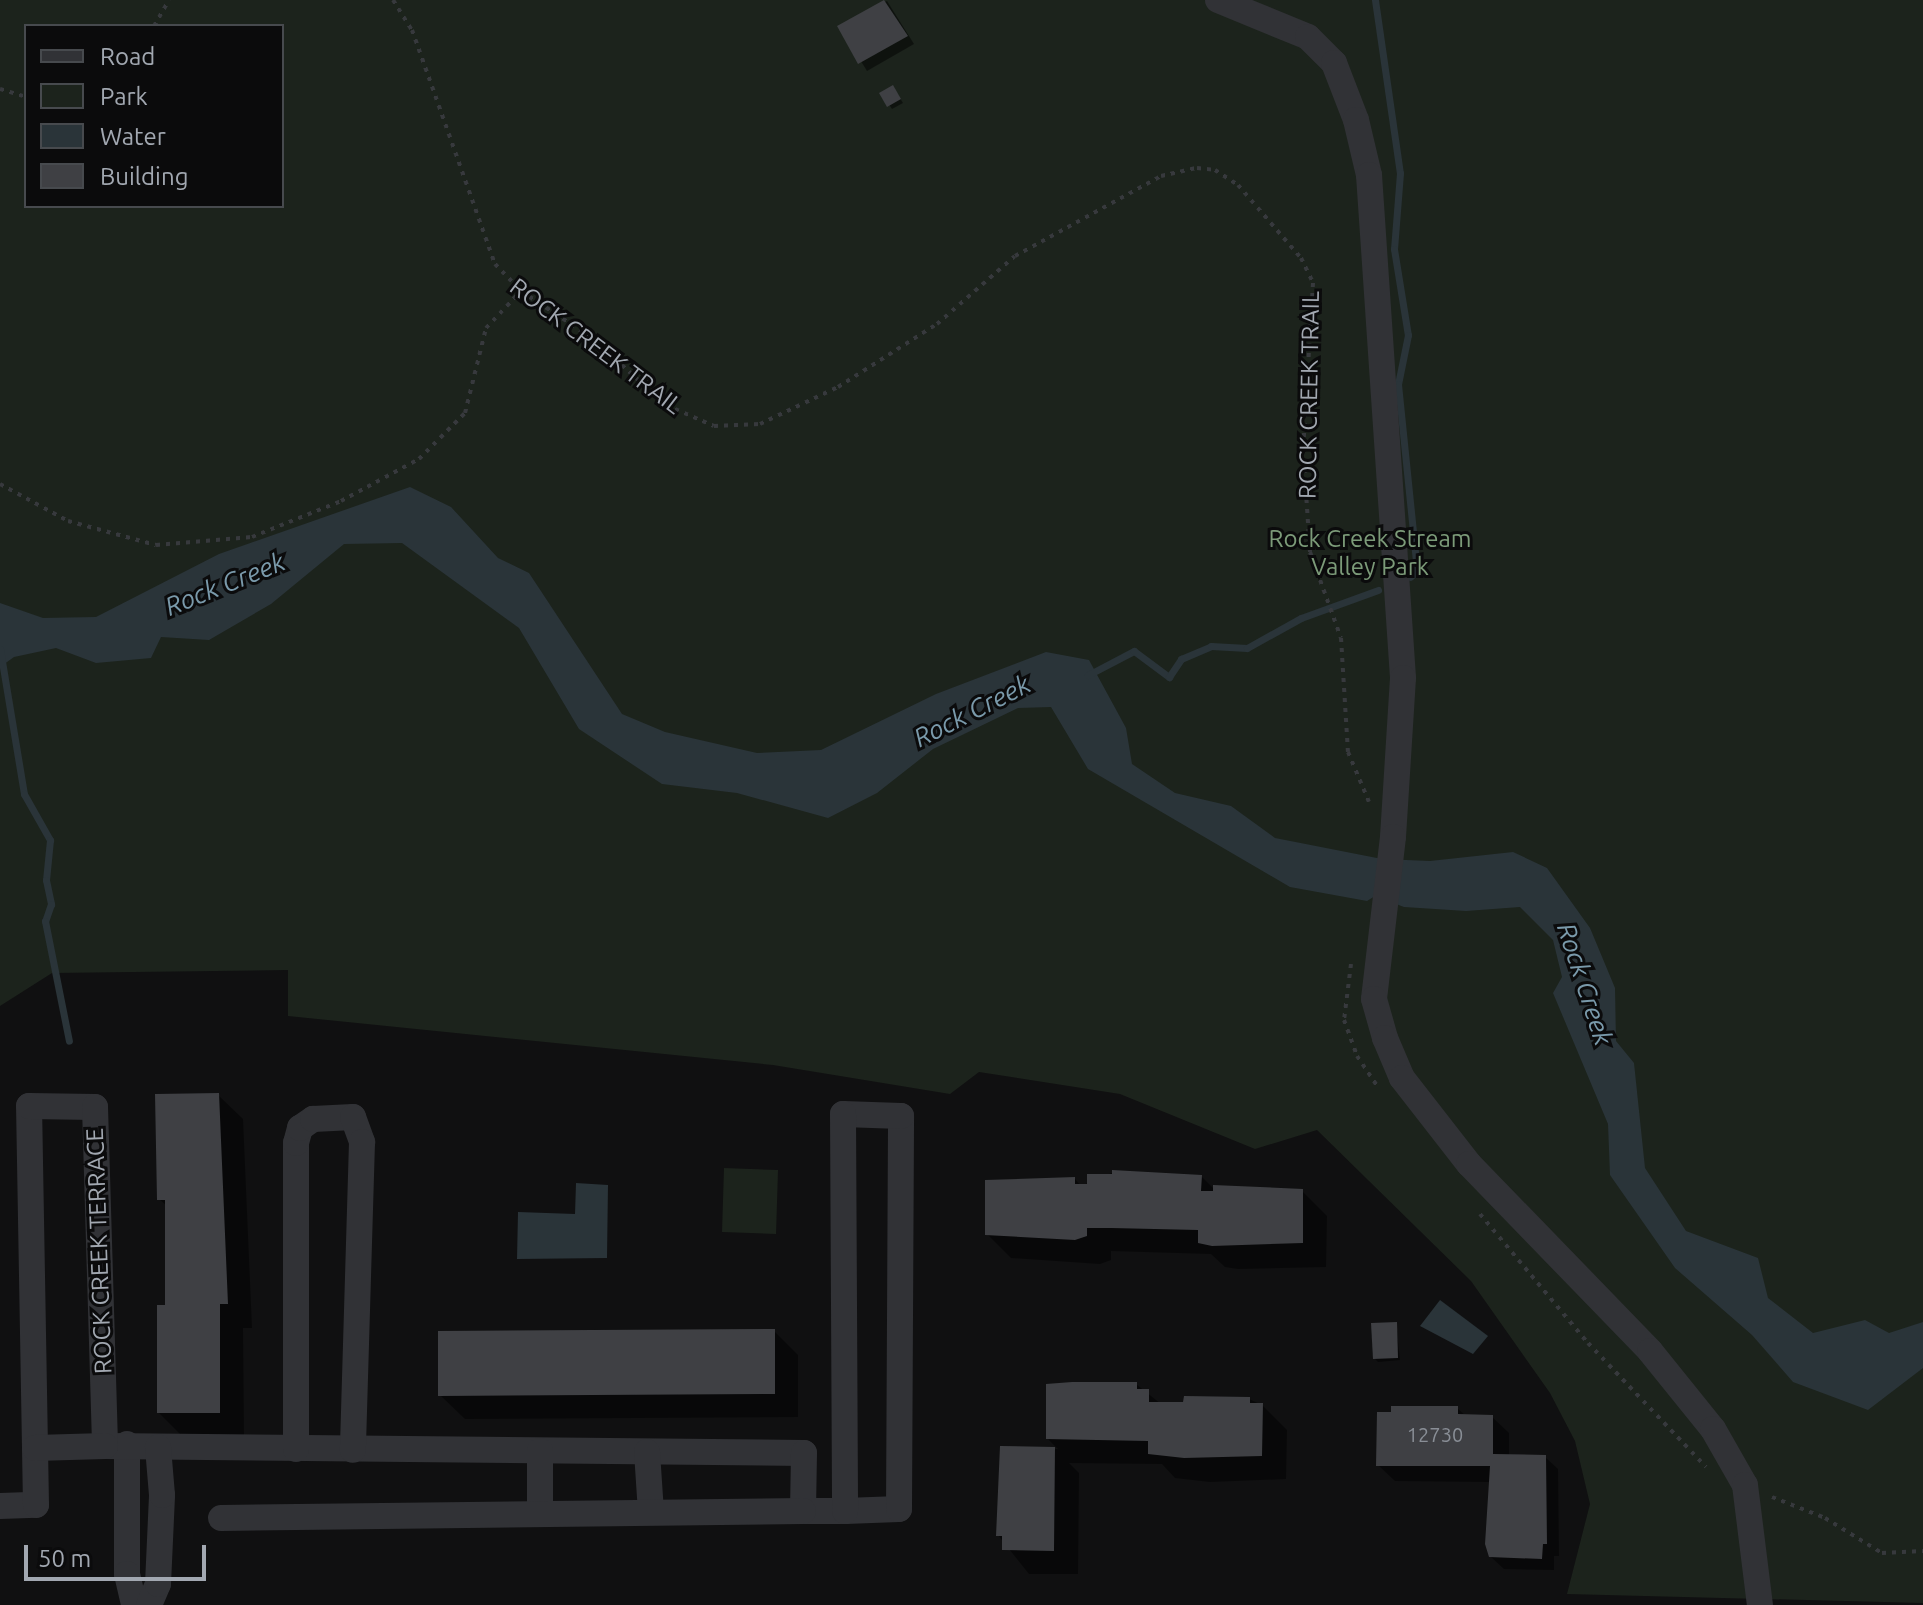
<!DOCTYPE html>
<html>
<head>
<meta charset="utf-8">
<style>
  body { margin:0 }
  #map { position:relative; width:1923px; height:1605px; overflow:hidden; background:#101011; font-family:Ubuntu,sans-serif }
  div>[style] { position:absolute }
  .green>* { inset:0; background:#1c231c }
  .water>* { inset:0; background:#2a3439 }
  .shadow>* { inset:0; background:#0007 }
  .stream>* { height:7px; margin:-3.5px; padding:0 3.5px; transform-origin:3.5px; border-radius:3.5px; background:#2a3439 }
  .building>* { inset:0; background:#3f4044 }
  .path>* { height:4px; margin-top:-2px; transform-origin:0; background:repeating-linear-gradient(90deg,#37393d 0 4px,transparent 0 10px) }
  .minor>* { height:26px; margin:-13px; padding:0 13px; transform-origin:13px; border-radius:13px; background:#313236 }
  span { translate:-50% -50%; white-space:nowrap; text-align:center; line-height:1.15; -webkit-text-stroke:6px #0b0b0c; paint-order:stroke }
  .number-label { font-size:20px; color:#898e96 }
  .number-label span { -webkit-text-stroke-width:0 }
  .street-label { font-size:24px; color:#a2a8b1 }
  .park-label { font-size:24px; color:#7c9b79 }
  .water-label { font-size:26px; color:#7a9aab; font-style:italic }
  .legend { position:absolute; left:24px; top:24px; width:260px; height:184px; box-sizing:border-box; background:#0b0b0c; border:2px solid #474a4e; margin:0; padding:10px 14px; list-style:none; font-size:24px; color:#a2a8b1 }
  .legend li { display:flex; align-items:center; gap:16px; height:40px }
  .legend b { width:40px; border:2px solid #474a4e }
  .scale { position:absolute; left:24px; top:1545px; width:182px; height:36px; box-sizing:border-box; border:4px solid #a2a8b1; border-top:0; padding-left:10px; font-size:24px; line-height:28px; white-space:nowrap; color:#a2a8b1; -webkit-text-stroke:6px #0b0b0c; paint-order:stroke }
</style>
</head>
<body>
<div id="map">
  <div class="green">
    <div style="clip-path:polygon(evenodd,0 0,1923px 0,1923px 1603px,1567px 1594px,1590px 1504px,1575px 1441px,1550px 1393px,1471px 1281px,1317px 1130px,1255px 1149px,1120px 1094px,979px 1072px,950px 1094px,773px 1065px,288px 1016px,288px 970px,52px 973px,0 1006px,0 0,26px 26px,282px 26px,282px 206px,26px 206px,26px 26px)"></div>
    <div style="clip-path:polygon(724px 1168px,778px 1170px,776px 1234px,722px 1232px)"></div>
  </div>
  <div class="water">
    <div style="clip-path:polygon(410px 487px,451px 507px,498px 558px,529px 573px,622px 714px,665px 732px,757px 753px,821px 750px,936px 694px,1046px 652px,1089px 660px,1126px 728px,1132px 764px,1175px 793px,1231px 806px,1275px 838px,1382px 859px,1430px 861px,1513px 852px,1547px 868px,1590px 928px,1615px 988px,1616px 1041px,1634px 1063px,1645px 1168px,1686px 1231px,1758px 1258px,1768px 1298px,1813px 1333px,1865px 1320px,1889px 1333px,1923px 1322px,1923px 1368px,1868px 1410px,1793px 1382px,1752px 1335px,1675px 1268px,1610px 1175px,1608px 1124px,1553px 993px,1562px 977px,1553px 940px,1520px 907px,1466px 911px,1404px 907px,1375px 896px,1367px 901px,1290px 887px,1088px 769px,1051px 707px,1018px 708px,933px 749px,877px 793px,828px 818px,737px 793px,662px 784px,579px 729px,519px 628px,402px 543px,344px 544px,271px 604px,209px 640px,161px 637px,151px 658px,96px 663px,56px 648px,14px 657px,0 667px,0 603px,43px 618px,96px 617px,219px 554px)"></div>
    <div style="clip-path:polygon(576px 1183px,608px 1185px,607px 1258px,517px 1259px,518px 1212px,575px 1214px)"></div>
    <div style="clip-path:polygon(1440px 1300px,1488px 1336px,1473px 1354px,1420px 1326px)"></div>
  </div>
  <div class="shadow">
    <div style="clip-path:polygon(887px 1px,914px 44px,867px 71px,840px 27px)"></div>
    <div style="clip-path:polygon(893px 87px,903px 103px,892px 109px,882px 94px)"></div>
    <div style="clip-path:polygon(218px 1095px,243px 1119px,252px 1328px,243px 1328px,244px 1437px,183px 1437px,159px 1413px,167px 1307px,167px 1206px,159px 1199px)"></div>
    <div style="clip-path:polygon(1114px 1172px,1201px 1176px,1215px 1190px,1302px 1191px,1327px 1216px,1326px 1267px,1238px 1269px,1225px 1267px,1211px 1254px,1111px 1251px,1111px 1260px,1100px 1264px,1011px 1258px,987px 1234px,1075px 1179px,1081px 1186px)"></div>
    <div style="clip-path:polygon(1396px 1324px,1400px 1360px,1378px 1362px,1375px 1359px)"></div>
    <div style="clip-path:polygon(774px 1331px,798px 1355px,798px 1417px,465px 1419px,440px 1395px)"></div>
    <div style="clip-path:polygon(1136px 1384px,1161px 1404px,1249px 1399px,1262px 1405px,1287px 1430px,1286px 1479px,1210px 1482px,1175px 1478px,1162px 1464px,1069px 1463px,1079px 1473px,1078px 1574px,1029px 1574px,998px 1535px,1002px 1448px,1058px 1449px,1048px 1439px)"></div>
    <div style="clip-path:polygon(1457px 1408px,1466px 1416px,1492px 1417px,1509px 1433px,1509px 1456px,1545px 1457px,1558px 1469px,1559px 1556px,1554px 1556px,1554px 1570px,1504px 1569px,1491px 1557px,1489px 1482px,1395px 1481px,1378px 1465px)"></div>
  </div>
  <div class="stream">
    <div style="left:1375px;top:0;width:175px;rotate:81.8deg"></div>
    <div style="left:1400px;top:173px;width:76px;rotate:94.5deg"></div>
    <div style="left:1394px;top:249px;width:87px;rotate:80.8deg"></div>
    <div style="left:1408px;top:335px;width:50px;rotate:101.5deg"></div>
    <div style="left:1398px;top:384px;width:188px;rotate:84.2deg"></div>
    <div style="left:1417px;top:571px;width:9px;rotate:139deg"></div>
    <div style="left:0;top:649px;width:147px;rotate:80.6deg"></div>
    <div style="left:24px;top:794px;width:53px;rotate:60.5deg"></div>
    <div style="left:50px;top:840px;width:40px;rotate:95.7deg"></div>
    <div style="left:46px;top:880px;width:25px;rotate:78deg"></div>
    <div style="left:51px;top:904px;width:18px;rotate:109deg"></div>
    <div style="left:45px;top:921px;width:122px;rotate:78.7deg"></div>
    <div style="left:1088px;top:675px;width:52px;rotate:-27.6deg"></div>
    <div style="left:1134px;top:651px;width:44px;rotate:36.6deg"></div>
    <div style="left:1169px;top:677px;width:22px;rotate:-56deg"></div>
    <div style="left:1181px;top:659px;width:33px;rotate:-23deg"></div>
    <div style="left:1211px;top:646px;width:36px;rotate:3deg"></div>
    <div style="left:1247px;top:648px;width:62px;rotate:-29.1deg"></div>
    <div style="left:1301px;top:618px;width:82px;rotate:-20deg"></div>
  </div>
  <div class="building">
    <div style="clip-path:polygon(884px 0,908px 36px,858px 64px,837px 26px)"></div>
    <div style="clip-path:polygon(893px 85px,901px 99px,887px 107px,879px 93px)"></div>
    <div style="clip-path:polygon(219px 1093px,228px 1304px,220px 1304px,220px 1413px,157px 1413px,157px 1305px,165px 1305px,165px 1200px,157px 1200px,155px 1094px)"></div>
    <div style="clip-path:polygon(1112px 1170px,1202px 1175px,1201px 1191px,1213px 1191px,1213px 1185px,1303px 1189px,1303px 1243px,1212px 1246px,1198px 1243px,1198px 1230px,1111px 1228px,1087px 1228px,1087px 1236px,1075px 1240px,985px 1235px,985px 1180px,1075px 1177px,1075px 1184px,1087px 1184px,1087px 1174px,1112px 1174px)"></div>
    <div style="clip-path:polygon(1397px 1322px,1398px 1358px,1373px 1359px,1371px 1323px)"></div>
    <div style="clip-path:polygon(775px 1329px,775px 1394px,438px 1396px,438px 1331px)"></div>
    <div style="clip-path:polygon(1072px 1382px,1137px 1382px,1137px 1389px,1149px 1389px,1149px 1402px,1183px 1402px,1184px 1396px,1250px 1397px,1250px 1403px,1263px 1403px,1262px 1456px,1184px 1458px,1148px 1454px,1148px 1441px,1046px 1439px,1046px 1384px)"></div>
    <div style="clip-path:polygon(1391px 1406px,1458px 1406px,1458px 1414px,1493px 1415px,1493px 1454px,1546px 1455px,1547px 1544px,1543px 1544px,1542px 1559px,1489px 1557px,1485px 1544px,1490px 1466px,1376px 1466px,1377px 1412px,1391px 1412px)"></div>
    <div style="clip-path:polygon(1000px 1446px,1055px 1447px,1054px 1551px,1002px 1550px,1002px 1536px,996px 1536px)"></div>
  </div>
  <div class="path">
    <div style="left:393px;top:0;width:36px;rotate:58deg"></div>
    <div style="left:412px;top:30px;width:248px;rotate:70.5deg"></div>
    <div style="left:495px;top:264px;width:37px;rotate:46deg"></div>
    <div style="left:521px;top:291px;width:85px;rotate:33.5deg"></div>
    <div style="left:592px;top:338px;width:100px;rotate:42.2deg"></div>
    <div style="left:666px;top:405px;width:52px;rotate:23.6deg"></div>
    <div style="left:714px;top:426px;width:46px;rotate:-2.5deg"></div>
    <div style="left:760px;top:424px;width:86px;rotate:-25.4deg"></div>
    <div style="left:838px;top:387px;width:117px;rotate:-32.5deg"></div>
    <div style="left:937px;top:324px;width:103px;rotate:-41.1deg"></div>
    <div style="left:1015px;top:256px;width:166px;rotate:-28.7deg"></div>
    <div style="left:1161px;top:176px;width:37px;rotate:-13deg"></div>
    <div style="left:1197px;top:168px;width:18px;rotate:6deg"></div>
    <div style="left:1215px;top:170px;width:27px;rotate:33deg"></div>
    <div style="left:1238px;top:185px;width:96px;rotate:49.2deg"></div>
    <div style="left:1301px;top:258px;width:28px;rotate:64deg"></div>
    <div style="left:1313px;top:283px;width:166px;rotate:93.4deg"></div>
    <div style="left:1303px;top:449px;width:103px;rotate:86.1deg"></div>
    <div style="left:1310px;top:552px;width:91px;rotate:70.2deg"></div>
    <div style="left:1341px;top:638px;width:114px;rotate:86.5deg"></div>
    <div style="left:1348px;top:752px;width:54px;rotate:67.2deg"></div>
    <div style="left:154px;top:26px;width:30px;rotate:-60deg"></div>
    <div style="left:0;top:89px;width:27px;rotate:17deg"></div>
    <div style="left:0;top:484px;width:77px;rotate:28.6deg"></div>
    <div style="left:68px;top:521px;width:91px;rotate:15.3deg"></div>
    <div style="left:156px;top:545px;width:96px;rotate:-4.8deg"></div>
    <div style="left:252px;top:537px;width:96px;rotate:-22deg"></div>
    <div style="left:341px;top:501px;width:89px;rotate:-28.3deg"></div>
    <div style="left:419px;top:459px;width:65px;rotate:-45deg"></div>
    <div style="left:465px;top:413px;width:88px;rotate:-76.1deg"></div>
    <div style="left:486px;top:328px;width:51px;rotate:-46.6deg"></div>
    <div style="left:1351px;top:964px;width:56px;rotate:97.1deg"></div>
    <div style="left:1344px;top:1020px;width:38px;rotate:70deg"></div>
    <div style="left:1357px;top:1056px;width:36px;rotate:56deg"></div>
    <div style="left:1480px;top:1214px;width:168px;rotate:50.1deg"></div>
    <div style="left:1588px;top:1343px;width:171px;rotate:46.4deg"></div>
    <div style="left:1772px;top:1497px;width:57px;rotate:21.6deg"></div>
    <div style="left:1825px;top:1518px;width:67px;rotate:31.6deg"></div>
    <div style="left:1882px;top:1553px;width:41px;rotate:-2.8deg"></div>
  </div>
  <div class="minor">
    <div style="left:1218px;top:0;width:97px;rotate:22.3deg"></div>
    <div style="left:1308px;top:37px;width:37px;rotate:45deg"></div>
    <div style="left:1334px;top:63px;width:61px;rotate:68.9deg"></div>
    <div style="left:1356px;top:120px;width:57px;rotate:76.7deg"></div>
    <div style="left:1369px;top:175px;width:504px;rotate:86.13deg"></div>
    <div style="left:1403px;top:678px;width:159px;rotate:93.6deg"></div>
    <div style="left:1393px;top:837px;width:163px;rotate:96.7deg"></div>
    <div style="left:1374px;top:999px;width:41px;rotate:74.2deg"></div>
    <div style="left:1385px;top:1038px;width:43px;rotate:67deg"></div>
    <div style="left:1402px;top:1078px;width:109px;rotate:52.1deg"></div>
    <div style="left:1469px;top:1164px;width:260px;rotate:45.9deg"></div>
    <div style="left:1650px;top:1351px;width:100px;rotate:51.1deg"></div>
    <div style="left:1713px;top:1429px;width:64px;rotate:60.3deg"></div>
    <div style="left:1745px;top:1485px;width:121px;rotate:82.9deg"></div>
    <div style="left:127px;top:1444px;width:130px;rotate:90deg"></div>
    <div style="left:127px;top:1574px;width:32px;rotate:77deg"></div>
    <div style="left:105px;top:1446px;width:699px;rotate:0.57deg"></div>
    <div style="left:804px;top:1453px;width:58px;rotate:91deg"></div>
    <div style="left:803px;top:1511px;width:42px"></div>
    <div style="left:845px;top:1511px;width:54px;rotate:-2.1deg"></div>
    <div style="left:899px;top:1509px;width:393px;rotate:-89.7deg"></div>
    <div style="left:901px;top:1116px;width:58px;rotate:-178deg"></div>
    <div style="left:843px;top:1114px;width:397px;rotate:89.7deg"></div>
    <div style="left:296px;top:1449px;width:306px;rotate:-90deg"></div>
    <div style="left:296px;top:1143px;width:16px;rotate:-75deg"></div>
    <div style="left:300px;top:1128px;width:16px;rotate:-35deg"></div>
    <div style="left:313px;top:1119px;width:40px;rotate:-2.9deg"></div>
    <div style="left:353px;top:1117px;width:27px;rotate:70deg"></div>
    <div style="left:362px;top:1142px;width:308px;rotate:91.7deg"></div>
    <div style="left:540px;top:1451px;width:62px;rotate:90deg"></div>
    <div style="left:647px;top:1452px;width:60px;rotate:86.2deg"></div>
    <div style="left:0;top:1506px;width:36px;rotate:-2deg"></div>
    <div style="left:36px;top:1505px;width:399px;rotate:-91deg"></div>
    <div style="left:29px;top:1106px;width:66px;rotate:0.9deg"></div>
    <div style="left:95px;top:1107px;width:339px;rotate:88.3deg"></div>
    <div style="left:105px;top:1446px;width:70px;rotate:178.4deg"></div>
    <div style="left:221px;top:1518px;width:582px;rotate:-0.69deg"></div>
    <div style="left:149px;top:1605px;width:23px;rotate:-67deg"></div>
    <div style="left:158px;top:1584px;width:89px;rotate:-87.4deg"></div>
    <div style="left:162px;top:1495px;width:48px;rotate:-94.8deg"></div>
  </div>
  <div class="number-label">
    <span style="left:1435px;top:1434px">12730</span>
  </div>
  <div class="street-label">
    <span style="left:596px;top:346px;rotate:37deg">ROCK CREEK TRAIL</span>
    <span style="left:1309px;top:395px;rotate:-89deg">ROCK CREEK TRAIL</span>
    <span style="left:99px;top:1251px;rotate:-92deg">ROCK CREEK TERRACE</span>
  </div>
  <div class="park-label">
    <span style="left:1370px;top:553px">Rock Creek Stream<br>Valley Park</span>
  </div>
  <div class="water-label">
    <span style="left:225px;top:584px;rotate:-22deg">Rock Creek</span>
    <span style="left:972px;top:711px;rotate:-27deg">Rock Creek</span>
    <span style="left:1585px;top:984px;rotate:72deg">Rock Creek</span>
  </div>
  <ul class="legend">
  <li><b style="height:10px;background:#313236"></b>Road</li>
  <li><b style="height:22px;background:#1c231c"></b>Park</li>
  <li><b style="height:22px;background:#2a3439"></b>Water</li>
  <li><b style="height:22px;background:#3f4044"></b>Building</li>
  </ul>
  <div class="scale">50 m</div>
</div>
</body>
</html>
